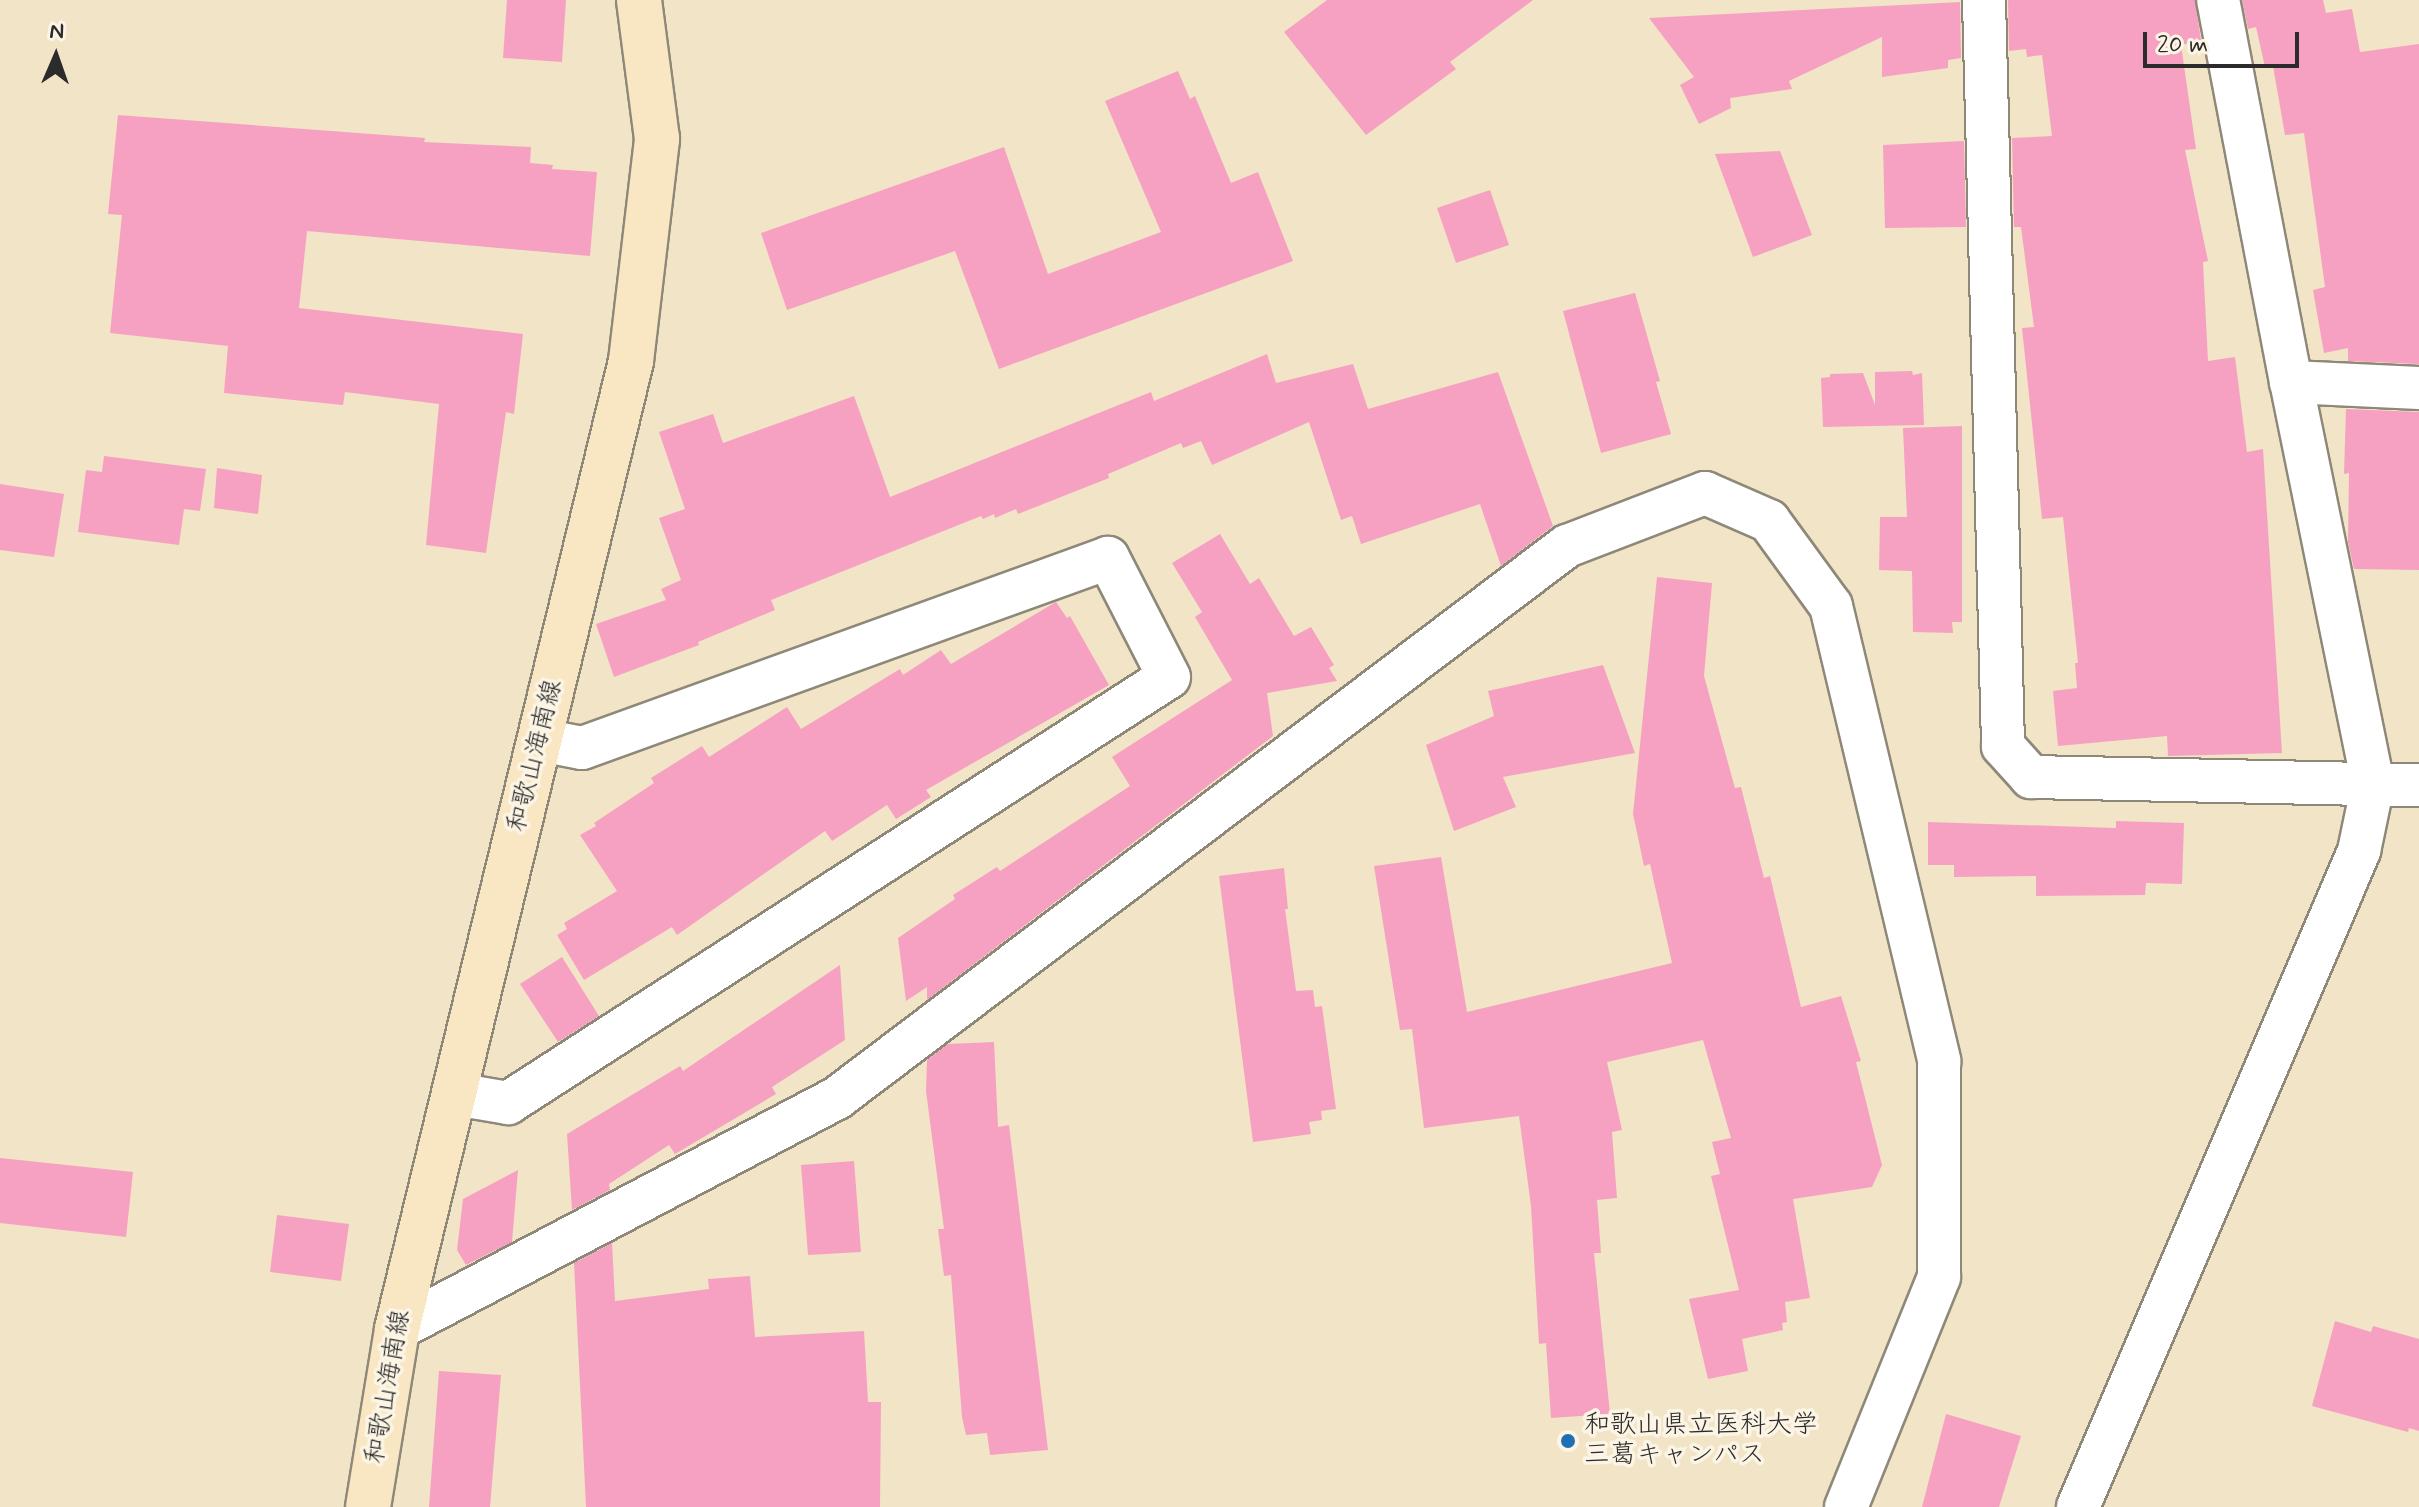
<!DOCTYPE html>
<html>
<head>
<meta charset="utf-8">
<style>
  body { margin:0 }
  #map { position:relative; width:2419px; height:1507px; overflow:hidden; background:#f1e4c7; font-family:Mynerve,"Klee One",sans-serif }
  div>[style] { position:absolute }
  .building>* { inset:0; background:#f7a1c2 }
  .roads { filter:drop-shadow(2px 0 #8e8879) drop-shadow(-2px 0 #8e8879) drop-shadow(0 2px #8e8879) drop-shadow(0 -2px #8e8879) }
  .street>* { height:42px; margin:-21px; padding:0 21px; transform-origin:21px; border-radius:21px; background:#fff }
  .secondary>* { height:44px; margin:-22px; padding:0 22px; transform-origin:22px; border-radius:22px; background:#f9e7c3 }
  .dots>* { width:22px; height:22px; translate:-50% -50%; box-sizing:border-box; border:4px solid #fcf5e5; border-radius:50% }
  span { translate:-50% -50%; white-space:nowrap; text-align:center; line-height:1.15; -webkit-text-stroke:7px #fcf5e5; paint-order:stroke }
  .street-label { font-size:26px; color:#2b2b2b }
  .poi-label { font-size:26px; color:#2b2b2b }
  .left { translate:0 -50%; text-align:left }
  .north { position:absolute; left:16px; top:16px; width:80px; height:80px; -webkit-text-stroke:6px #fcf5e5; paint-order:stroke; rotate:2deg; font-size:22px; font-weight:700; line-height:32px; text-align:center; color:#2b2b2b }
  .north::after { content:''; display:block; margin:auto; width:28px; height:36px; background:#2b2b2b; clip-path:polygon(50% 0,100% 100%,50% 72%,0 100%) }
  .scale { position:absolute; left:2143px; top:32px; width:156px; height:36px; box-sizing:border-box; border:4px solid #2b2b2b; border-top:0; padding-left:10px; font-size:24px; line-height:28px; white-space:nowrap; color:#2b2b2b; -webkit-text-stroke:6px #fcf5e5; paint-order:stroke }
</style>
</head>
<body>
<div id="map">
  <div class="building">
    <div style="clip-path:polygon(507px 0,566px 0,562px 62px,503px 58px)"></div>
    <div style="clip-path:polygon(1327px 0,1533px 0,1450px 62px,1456px 69px,1366px 135px,1284px 32px)"></div>
    <div style="clip-path:polygon(2008px 0,2195px 0,2201px 40px,2181px 45px,2196px 149px,2185px 150px,2208px 261px,2203px 262px,2208px 361px,2235px 357px,2247px 452px,2263px 449px,2282px 753px,2168px 756px,2167px 736px,2058px 746px,2053px 691px,2077px 688px,2075px 663px,2078px 663px,2063px 517px,2042px 519px,2022px 328px,2034px 327px,2021px 227px,2014px 227px,2012px 138px,2052px 136px,2042px 55px,2027px 57px,2026px 49px,2009px 51px)"></div>
    <div style="clip-path:polygon(2242px 0,2323px 0,2326px 13px,2352px 9px,2360px 52px,2419px 44px,2419px 364px,2348px 361px,2348px 348px,2324px 353px,2313px 290px,2325px 287px,2304px 133px,2285px 135px,2273px 66px,2265px 67px,2256px 27px,2248px 29px)"></div>
    <div style="clip-path:polygon(1960px 2px,1961px 58px,1948px 60px,1948px 68px,1882px 77px,1882px 37px,1789px 81px,1792px 89px,1730px 98px,1731px 108px,1699px 124px,1680px 85px,1694px 77px,1649px 18px)"></div>
    <div style="clip-path:polygon(1178px 71px,1190px 99px,1195px 96px,1231px 183px,1258px 172px,1293px 261px,999px 369px,955px 251px,787px 310px,761px 233px,1004px 147px,1048px 274px,1161px 232px,1105px 101px)"></div>
    <div style="clip-path:polygon(118px 115px,425px 138px,424px 142px,531px 147px,530px 163px,553px 165px,552px 169px,597px 172px,590px 256px,307px 231px,299px 308px,523px 334px,514px 414px,506px 412px,486px 553px,426px 545px,439px 404px,345px 392px,343px 405px,224px 393px,228px 346px,110px 333px,122px 215px,108px 214px)"></div>
    <div style="clip-path:polygon(1964px 141px,1966px 227px,1885px 228px,1883px 145px)"></div>
    <div style="clip-path:polygon(1780px 151px,1812px 235px,1753px 257px,1715px 154px)"></div>
    <div style="clip-path:polygon(1490px 190px,1509px 245px,1456px 263px,1437px 208px)"></div>
    <div style="clip-path:polygon(1635px 293px,1660px 381px,1656px 382px,1671px 434px,1601px 453px,1563px 311px)"></div>
    <div style="clip-path:polygon(1267px 354px,1276px 383px,1353px 364px,1368px 409px,1498px 372px,1553px 526px,1501px 566px,1480px 504px,1361px 544px,1352px 516px,1341px 520px,1309px 422px,1212px 465px,1201px 441px,1183px 448px,1181px 443px,1108px 474px,1109px 478px,1018px 514px,1016px 509px,995px 518px,994px 514px,983px 519px,981px 516px,771px 600px,775px 610px,698px 642px,699px 645px,614px 677px,596px 624px,666px 600px,661px 589px,681px 580px,659px 518px,685px 509px,659px 432px,713px 414px,723px 443px,854px 396px,890px 497px,1151px 392px,1154px 401px)"></div>
    <div style="clip-path:polygon(1912px 371px,1913px 375px,1922px 373px,1924px 425px,1823px 427px,1821px 378px,1830px 377px,1830px 374px,1863px 373px,1875px 405px,1875px 372px)"></div>
    <div style="clip-path:polygon(2346px 409px,2419px 412px,2419px 570px,2354px 569px,2348px 542px,2349px 473px,2344px 474px)"></div>
    <div style="clip-path:polygon(1962px 426px,1962px 622px,1952px 622px,1953px 633px,1913px 632px,1912px 571px,1879px 570px,1880px 517px,1907px 517px,1903px 428px)"></div>
    <div style="clip-path:polygon(104px 456px,206px 469px,200px 511px,184px 509px,179px 545px,78px 532px,86px 470px,102px 472px)"></div>
    <div style="clip-path:polygon(217px 468px,262px 475px,258px 514px,214px 508px)"></div>
    <div style="clip-path:polygon(0 484px,64px 494px,54px 557px,0 550px)"></div>
    <div style="clip-path:polygon(1220px 534px,1250px 584px,1259px 578px,1294px 636px,1311px 627px,1334px 665px,1329px 668px,1337px 681px,1267px 693px,1273px 736px,927px 1000px,927px 987px,906px 1001px,898px 938px,955px 899px,953px 895px,997px 867px,1000px 871px,1130px 786px,1112px 757px,1232px 680px,1195px 617px,1202px 612px,1172px 563px)"></div>
    <div style="clip-path:polygon(1657px 577px,1712px 583px,1704px 676px,1735px 788px,1741px 787px,1764px 878px,1770px 876px,1801px 1007px,1841px 996px,1861px 1061px,1856px 1062px,1882px 1165px,1872px 1187px,1793px 1199px,1810px 1298px,1785px 1302px,1787px 1322px,1782px 1323px,1783px 1330px,1742px 1339px,1748px 1371px,1708px 1379px,1689px 1299px,1739px 1290px,1711px 1176px,1720px 1174px,1712px 1142px,1731px 1138px,1703px 1040px,1607px 1062px,1622px 1130px,1612px 1132px,1617px 1198px,1597px 1200px,1601px 1253px,1594px 1253px,1610px 1414px,1551px 1418px,1546px 1343px,1539px 1344px,1531px 1206px,1519px 1116px,1424px 1128px,1412px 1029px,1400px 1030px,1374px 866px,1441px 857px,1467px 1012px,1672px 963px,1650px 864px,1644px 866px,1633px 814px)"></div>
    <div style="clip-path:polygon(1056px 602px,1067px 618px,1070px 616px,1109px 685px,926px 790px,931px 797px,896px 819px,887px 805px,832px 841px,825px 831px,677px 935px,672px 927px,584px 980px,557px 935px,567px 929px,564px 923px,617px 891px,580px 835px,596px 826px,594px 823px,654px 783px,651px 778px,702px 746px,709px 757px,787px 707px,801px 729px,900px 669px,903px 675px,941px 650px,951px 664px)"></div>
    <div style="clip-path:polygon(1603px 665px,1635px 753px,1503px 777px,1516px 807px,1454px 831px,1426px 745px,1494px 716px,1488px 691px)"></div>
    <div style="clip-path:polygon(2116px 821px,2184px 823px,2182px 884px,2146px 883px,2145px 895px,2036px 896px,2036px 876px,1954px 877px,1954px 865px,1928px 865px,1928px 822px,2116px 828px)"></div>
    <div style="clip-path:polygon(1284px 868px,1288px 909px,1285px 909px,1296px 991px,1313px 990px,1315px 1007px,1322px 1006px,1336px 1109px,1321px 1111px,1322px 1120px,1309px 1122px,1311px 1134px,1253px 1142px,1219px 876px)"></div>
    <div style="clip-path:polygon(562px 957px,599px 1016px,558px 1042px,520px 984px)"></div>
    <div style="clip-path:polygon(840px 965px,845px 1040px,772px 1087px,776px 1094px,675px 1154px,669px 1145px,609px 1184px,610px 1190px,572px 1210px,567px 1134px,680px 1066px,683px 1071px)"></div>
    <div style="clip-path:polygon(994px 1042px,998px 1127px,1009px 1125px,1048px 1450px,990px 1455px,987px 1433px,966px 1435px,962px 1417px,951px 1275px,944px 1276px,938px 1229px,944px 1229px,926px 1091px,927px 1060px,948px 1044px)"></div>
    <div style="clip-path:polygon(0 1158px,133px 1172px,126px 1237px,0 1223px)"></div>
    <div style="clip-path:polygon(854px 1161px,861px 1252px,808px 1255px,801px 1165px)"></div>
    <div style="clip-path:polygon(518px 1170px,512px 1242px,466px 1265px,457px 1250px,463px 1199px)"></div>
    <div style="clip-path:polygon(277px 1215px,349px 1224px,341px 1281px,270px 1272px)"></div>
    <div style="clip-path:polygon(612px 1243px,615px 1301px,709px 1289px,708px 1279px,750px 1276px,755px 1337px,864px 1331px,868px 1402px,881px 1402px,880px 1507px,586px 1507px,574px 1263px)"></div>
    <div style="clip-path:polygon(2335px 1321px,2371px 1332px,2373px 1326px,2419px 1339px,2419px 1431px,2409px 1428px,2408px 1432px,2312px 1406px)"></div>
    <div style="clip-path:polygon(439px 1371px,501px 1375px,490px 1507px,429px 1507px)"></div>
    <div style="clip-path:polygon(1946px 1414px,2021px 1436px,1999px 1507px,1922px 1507px)"></div>
  </div>
  <div class="roads">
    <div class="street">
      <div style="left:1984px;top:0;width:746px;rotate:88.54deg"></div>
      <div style="left:2003px;top:746px;width:42px;rotate:47.9deg"></div>
      <div style="left:2031px;top:777px;width:388px;rotate:1.2deg"></div>
      <div style="left:2291px;top:382px;width:128px;rotate:2.7deg"></div>
      <div style="left:455px;top:1094px;width:54px;rotate:9.6deg"></div>
      <div style="left:508px;top:1103px;width:786px;rotate:-32.8deg"></div>
      <div style="left:1169px;top:677px;width:134px;rotate:-117.1deg"></div>
      <div style="left:1108px;top:558px;width:559px;rotate:160.14deg"></div>
      <div style="left:582px;top:748px;width:43px;rotate:-169.2deg"></div>
      <div style="left:397px;top:1329px;width:497px;rotate:-27.7deg"></div>
      <div style="left:837px;top:1098px;width:915px;rotate:-37.1deg"></div>
      <div style="left:1567px;top:546px;width:148px;rotate:-21deg"></div>
      <div style="left:1705px;top:493px;width:70px;rotate:23.6deg"></div>
      <div style="left:1769px;top:521px;width:105px;rotate:53.9deg"></div>
      <div style="left:1831px;top:606px;width:468px;rotate:76.6deg"></div>
      <div style="left:1939px;top:1061px;width:216px;rotate:90deg"></div>
      <div style="left:1939px;top:1277px;width:248px;rotate:112deg"></div>
      <div style="left:2078px;top:1507px;width:714px;rotate:-66.81deg"></div>
      <div style="left:2359px;top:851px;width:68px;rotate:-78.2deg"></div>
      <div style="left:2373px;top:784px;width:410px;rotate:-101.5deg"></div>
      <div style="left:2291px;top:382px;width:389px;rotate:-100.8deg"></div>
    </div>
    <div class="secondary">
      <div style="left:368px;top:1507px;width:180px;rotate:-80.7deg"></div>
      <div style="left:397px;top:1329px;width:996px;rotate:-76.41deg"></div>
      <div style="left:631px;top:361px;width:224px;rotate:-83.3deg"></div>
      <div style="left:657px;top:139px;width:140px;rotate:-97.4deg"></div>
    </div>
  </div>
  <div class="dots">
    <div style="left:1568px;top:1441px;background:#1f6fb2"></div>
  </div>
  <div class="street-label">
    <span style="left:536px;top:756px;rotate:-76deg">和歌山海南線</span>
    <span style="left:389px;top:1387px;rotate:-80deg">和歌山海南線</span>
  </div>
  <div class="poi-label">
    <span class="left" style="left:1584px;top:1441px">和歌山県立医科大学<br>三葛キャンパス</span>
  </div>
  <div class="north">N</div>
  <div class="scale">20 m</div>
</div>
</body>
</html>
